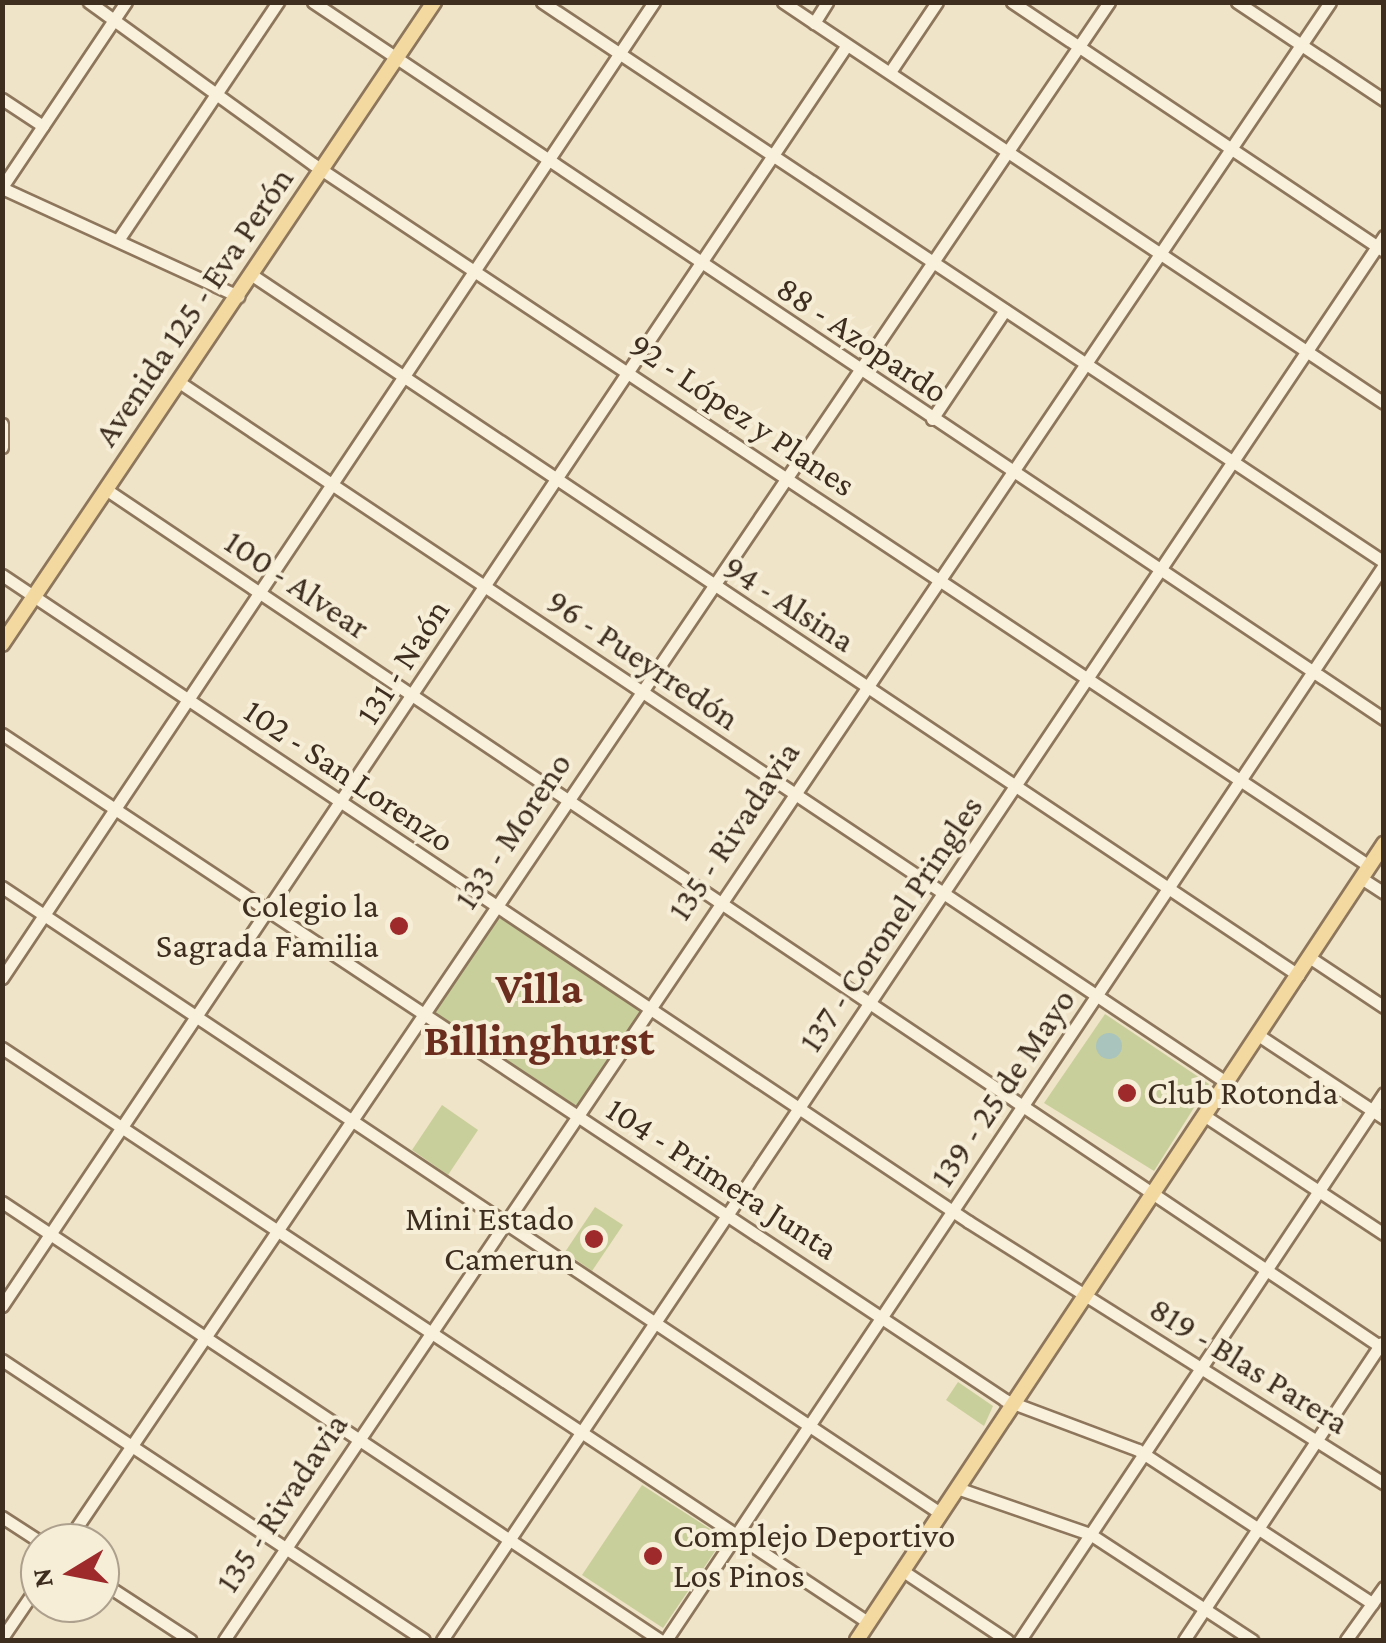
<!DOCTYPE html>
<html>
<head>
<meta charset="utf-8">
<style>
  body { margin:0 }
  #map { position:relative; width:1386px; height:1643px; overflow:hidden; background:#f0e4c8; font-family:"Crimson Pro",serif }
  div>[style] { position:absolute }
  .green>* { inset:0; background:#c9cf9b }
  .water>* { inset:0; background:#a9c4bc }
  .round { border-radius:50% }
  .roads { filter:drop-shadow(2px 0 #8d765c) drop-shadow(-2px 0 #8d765c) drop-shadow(0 2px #8d765c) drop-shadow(0 -2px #8d765c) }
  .minor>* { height:11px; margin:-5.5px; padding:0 5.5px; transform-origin:5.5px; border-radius:5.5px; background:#faf1dc }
  .major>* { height:14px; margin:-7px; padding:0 7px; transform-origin:7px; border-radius:7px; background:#f3d9a0 }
  .dots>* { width:28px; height:28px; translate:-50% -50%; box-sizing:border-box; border:5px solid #f7eed8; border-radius:50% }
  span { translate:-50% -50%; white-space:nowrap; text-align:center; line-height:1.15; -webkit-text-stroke:8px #f7eed8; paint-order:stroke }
  .street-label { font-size:35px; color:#3d2e20 }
  .poi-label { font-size:35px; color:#3d2e20 }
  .right { translate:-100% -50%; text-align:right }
  .left { translate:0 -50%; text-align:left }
  .district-label { font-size:45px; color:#6b2e1e; font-weight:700 }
  .frame { position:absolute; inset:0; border:5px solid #3d2e20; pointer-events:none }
  .north { position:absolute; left:20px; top:1523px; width:100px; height:100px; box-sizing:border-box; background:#f7eed8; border:2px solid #ada18e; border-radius:50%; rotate:260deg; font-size:28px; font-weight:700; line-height:40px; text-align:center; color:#3d2e20 }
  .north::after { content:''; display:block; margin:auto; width:35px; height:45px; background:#9e2a2b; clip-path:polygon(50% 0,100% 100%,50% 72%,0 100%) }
</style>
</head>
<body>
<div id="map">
  <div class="green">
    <div style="clip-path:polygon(495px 915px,642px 1010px,577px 1110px,432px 1018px)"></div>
    <div style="clip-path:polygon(1105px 1014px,1209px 1084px,1154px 1171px,1044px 1103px)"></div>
    <div style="clip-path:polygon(442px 1105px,478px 1130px,448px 1175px,412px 1150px)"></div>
    <div style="clip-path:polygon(595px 1207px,623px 1225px,592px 1271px,565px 1252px)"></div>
    <div style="clip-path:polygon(958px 1382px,993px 1406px,984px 1426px,946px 1400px)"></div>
    <div style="clip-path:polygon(642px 1485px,724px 1538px,663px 1628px,582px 1575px)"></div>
  </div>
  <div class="water">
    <div class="round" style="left:1096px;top:1033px;width:26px;height:26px"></div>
  </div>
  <div class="roads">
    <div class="minor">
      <div style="left:89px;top:2px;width:276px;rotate:35.9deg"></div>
      <div style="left:313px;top:164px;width:1268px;rotate:33.61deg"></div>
      <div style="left:313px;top:2px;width:1289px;rotate:33.8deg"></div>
      <div style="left:542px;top:2px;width:1011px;rotate:33.63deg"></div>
      <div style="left:783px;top:2px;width:722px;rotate:33.71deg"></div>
      <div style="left:1012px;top:2px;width:448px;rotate:33.8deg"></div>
      <div style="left:1237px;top:2px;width:177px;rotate:33.7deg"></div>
      <div style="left:814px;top:23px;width:25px;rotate:-58deg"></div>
      <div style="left:890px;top:72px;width:84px;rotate:-56.1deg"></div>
      <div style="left:2px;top:99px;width:49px;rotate:33.4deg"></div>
      <div style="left:2px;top:187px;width:223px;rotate:-56.2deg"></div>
      <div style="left:2px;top:188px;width:260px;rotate:24.6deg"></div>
      <div style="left:118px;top:240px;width:287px;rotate:-56.1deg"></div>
      <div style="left:252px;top:275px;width:1259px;rotate:33.79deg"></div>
      <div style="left:179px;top:382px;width:1259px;rotate:33.77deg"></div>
      <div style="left:932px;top:419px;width:131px;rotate:-56.2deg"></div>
      <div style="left:2px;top:424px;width:23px;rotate:90deg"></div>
      <div style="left:107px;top:490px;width:1539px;rotate:33.93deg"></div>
      <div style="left:2px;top:575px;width:1163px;rotate:33.79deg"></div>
      <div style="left:969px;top:1222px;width:490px;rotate:32.2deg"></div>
      <div style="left:2px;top:734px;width:1204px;rotate:33.58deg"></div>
      <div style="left:1005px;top:1400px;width:142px;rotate:20.6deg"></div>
      <div style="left:1138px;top:1450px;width:280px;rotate:33.2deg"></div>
      <div style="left:1361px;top:878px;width:27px;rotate:33deg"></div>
      <div style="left:2px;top:887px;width:1128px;rotate:33.72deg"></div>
      <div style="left:1309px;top:957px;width:90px;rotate:33.7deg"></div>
      <div style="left:2px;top:978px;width:1174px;rotate:-56.26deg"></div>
      <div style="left:1258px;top:1035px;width:151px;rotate:33.4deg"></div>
      <div style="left:2px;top:1048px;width:1040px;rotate:33.55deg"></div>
      <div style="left:1205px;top:1116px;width:214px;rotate:33.4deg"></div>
      <div style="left:2px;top:1202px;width:790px;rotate:33.65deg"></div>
      <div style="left:2px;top:1306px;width:1517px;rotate:-56.18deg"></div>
      <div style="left:2px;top:1360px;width:506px;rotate:33.56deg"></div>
      <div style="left:957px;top:1488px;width:141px;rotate:19.1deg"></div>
      <div style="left:1090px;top:1534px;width:194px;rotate:33.2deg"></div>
      <div style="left:2px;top:1517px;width:48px;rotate:33deg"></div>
      <div style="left:66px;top:1543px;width:1861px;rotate:-55.91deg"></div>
      <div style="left:903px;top:1571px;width:125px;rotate:33.6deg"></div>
      <div style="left:100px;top:1581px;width:108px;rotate:33.2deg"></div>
      <div style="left:2px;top:1638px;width:68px;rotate:-55.8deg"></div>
      <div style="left:224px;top:1640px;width:1976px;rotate:-55.97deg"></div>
      <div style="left:442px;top:1640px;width:1691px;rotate:-56.14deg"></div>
      <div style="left:666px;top:1640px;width:1293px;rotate:-56.26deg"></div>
      <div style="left:1020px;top:1640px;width:657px;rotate:-56.36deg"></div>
      <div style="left:1184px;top:1640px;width:356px;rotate:-56.4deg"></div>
      <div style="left:1346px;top:1640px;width:65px;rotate:-54.4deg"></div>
    </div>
    <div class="major">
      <div style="left:2px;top:644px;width:774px;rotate:-56.06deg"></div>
      <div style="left:857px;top:1640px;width:955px;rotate:-56.49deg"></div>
    </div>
  </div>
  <div class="dots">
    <div style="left:399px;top:926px;background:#9e2a2b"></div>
    <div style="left:1127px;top:1093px;background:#9e2a2b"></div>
    <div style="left:594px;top:1239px;background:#9e2a2b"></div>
    <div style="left:653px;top:1556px;background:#9e2a2b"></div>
  </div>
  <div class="street-label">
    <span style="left:194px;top:307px;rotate:-56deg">Avenida 125 - Eva Perón</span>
    <span style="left:862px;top:340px;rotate:34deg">88 - Azopardo</span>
    <span style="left:742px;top:415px;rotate:34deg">92 - López y Planes</span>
    <span style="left:297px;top:585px;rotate:34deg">100 - Alvear</span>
    <span style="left:789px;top:604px;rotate:33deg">94 - Alsina</span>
    <span style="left:643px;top:660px;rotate:34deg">96 - Pueyrredón</span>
    <span style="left:403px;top:662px;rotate:-57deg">131 - Naón</span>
    <span style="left:349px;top:776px;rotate:34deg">102 - San Lorenzo</span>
    <span style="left:513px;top:831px;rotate:-56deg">133 - Moreno</span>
    <span style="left:734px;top:831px;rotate:-56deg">135 - Rivadavia</span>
    <span style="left:891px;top:924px;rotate:-56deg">137 - Coronel Pringles</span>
    <span style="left:1003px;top:1088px;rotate:-56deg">139 - 25 de Mayo</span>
    <span style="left:722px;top:1179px;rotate:33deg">104 - Primera Junta</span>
    <span style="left:1249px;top:1366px;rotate:32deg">819 - Blas Parera</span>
    <span style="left:282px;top:1503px;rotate:-56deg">135 - Rivadavia</span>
  </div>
  <div class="poi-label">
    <span class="right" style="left:379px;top:926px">Colegio la<br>Sagrada Familia</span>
    <span class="left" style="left:1147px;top:1093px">Club Rotonda</span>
    <span class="right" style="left:574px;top:1239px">Mini Estado<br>Camerun</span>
    <span class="left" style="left:673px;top:1556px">Complejo Deportivo<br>Los Pinos</span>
  </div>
  <div class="district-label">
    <span style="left:539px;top:1015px">Villa<br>Billinghurst</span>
  </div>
  <div class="frame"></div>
  <div class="north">N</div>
</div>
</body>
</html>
